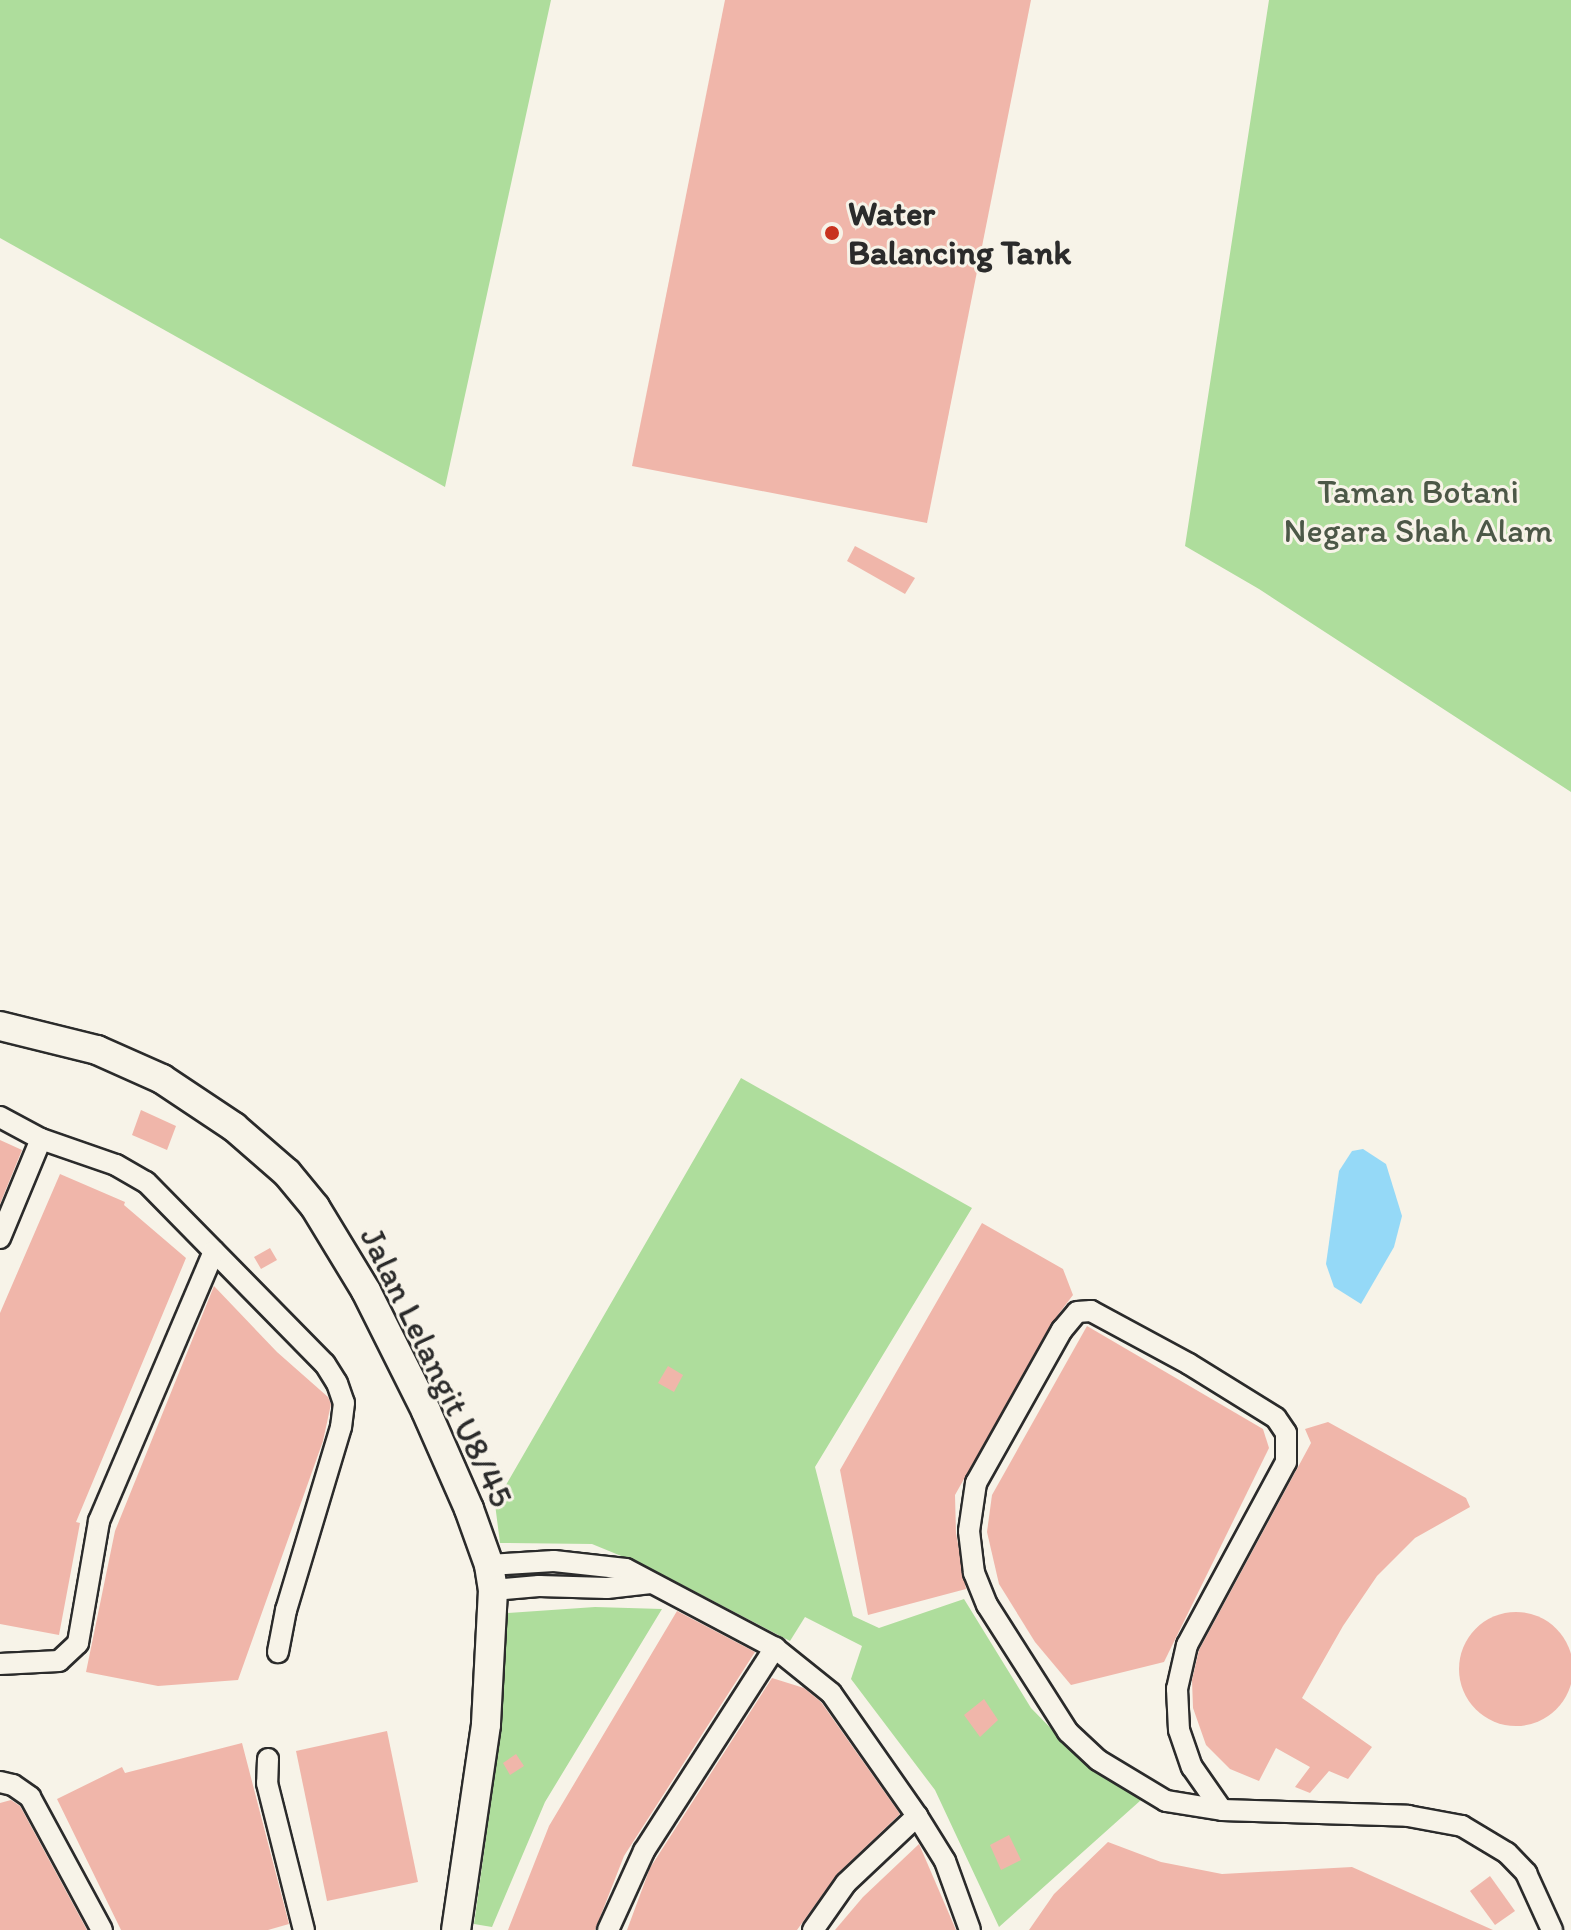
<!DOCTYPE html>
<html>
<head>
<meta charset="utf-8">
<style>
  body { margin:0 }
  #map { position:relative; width:1571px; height:1930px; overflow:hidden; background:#f7f3e8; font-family:Itim,sans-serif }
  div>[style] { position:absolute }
  .green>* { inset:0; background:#aedd9c }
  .water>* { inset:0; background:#95d9f7 }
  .building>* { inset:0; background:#f0b6aa }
  .round { border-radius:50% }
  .roads { filter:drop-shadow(2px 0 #2b2b2b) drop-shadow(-2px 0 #2b2b2b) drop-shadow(0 2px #2b2b2b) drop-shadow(0 -2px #2b2b2b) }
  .street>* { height:20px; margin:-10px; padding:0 10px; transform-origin:10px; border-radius:10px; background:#f7f3e8 }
  .secondary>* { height:28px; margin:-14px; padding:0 14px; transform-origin:14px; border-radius:14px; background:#f7f3e8 }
  .dots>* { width:22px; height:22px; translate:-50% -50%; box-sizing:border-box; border:4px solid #f7f3e8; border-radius:50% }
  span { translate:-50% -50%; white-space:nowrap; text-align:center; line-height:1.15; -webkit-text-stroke:6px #f7f3e8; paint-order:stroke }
  .poi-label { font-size:34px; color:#2b2b2b; font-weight:700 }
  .left { translate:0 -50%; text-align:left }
  .park-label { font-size:34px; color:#4c5847 }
  .street-label { font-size:34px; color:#2b2b2b }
</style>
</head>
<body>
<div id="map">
  <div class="green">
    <div style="clip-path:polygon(0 0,551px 0,445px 487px,0 238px)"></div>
    <div style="clip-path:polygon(1269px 0,1571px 0,1571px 792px,1259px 589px,1185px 546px)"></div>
    <div style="clip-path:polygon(741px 1078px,972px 1208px,815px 1467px,853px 1616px,879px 1628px,964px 1599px,1031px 1708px,1071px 1749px,1141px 1800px,999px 1927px,935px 1790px,851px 1679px,862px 1646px,805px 1617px,790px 1641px,648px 1567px,592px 1544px,500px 1543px,495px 1504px)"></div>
    <div style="clip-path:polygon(595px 1607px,662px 1609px,545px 1802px,492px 1927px,474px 1924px,500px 1737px,507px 1613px)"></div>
  </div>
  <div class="water">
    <div style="clip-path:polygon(1363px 1149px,1386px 1164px,1402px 1216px,1394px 1247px,1361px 1304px,1334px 1287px,1326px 1264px,1339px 1171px,1352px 1151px)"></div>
  </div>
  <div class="building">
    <div style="clip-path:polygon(725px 0,1031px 0,927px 523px,632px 466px)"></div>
    <div style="clip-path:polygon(855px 546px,915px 578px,905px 594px,847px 561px)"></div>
    <div style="clip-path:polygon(141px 1110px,176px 1126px,167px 1150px,132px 1135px)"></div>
    <div style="clip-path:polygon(0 1140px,22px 1150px,0 1204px)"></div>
    <div style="clip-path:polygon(60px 1174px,125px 1202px,124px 1205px,186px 1258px,76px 1522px,80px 1523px,59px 1635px,0 1624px,0 1313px)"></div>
    <div style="clip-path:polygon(982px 1223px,1063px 1269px,1073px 1295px,1051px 1324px,955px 1495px,956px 1533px,966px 1589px,868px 1615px,840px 1470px)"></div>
    <div style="clip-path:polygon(270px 1248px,277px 1260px,261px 1269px,254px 1257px)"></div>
    <div style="clip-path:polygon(214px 1286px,277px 1352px,328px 1397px,331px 1404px,323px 1441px,238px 1680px,158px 1686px,86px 1672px,115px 1531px)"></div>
    <div style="clip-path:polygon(1087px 1326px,1263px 1429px,1269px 1448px,1164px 1662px,1071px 1685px,1035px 1642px,999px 1584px,987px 1532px,992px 1495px)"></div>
    <div style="clip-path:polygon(668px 1366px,683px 1375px,674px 1392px,658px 1383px)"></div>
    <div style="clip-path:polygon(1328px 1422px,1466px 1498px,1470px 1507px,1415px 1538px,1377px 1576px,1343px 1626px,1302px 1698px,1372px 1747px,1348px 1779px,1329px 1771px,1310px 1793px,1295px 1787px,1310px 1767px,1276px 1748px,1259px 1781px,1230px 1769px,1206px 1745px,1193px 1708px,1192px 1680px,1199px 1650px,1311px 1443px,1305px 1429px)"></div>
    <div style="clip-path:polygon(677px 1611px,755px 1652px,624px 1856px,595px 1930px,508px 1930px,549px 1826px)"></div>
    <div class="round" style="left:1459px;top:1612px;width:114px;height:114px"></div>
    <div style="clip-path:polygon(772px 1678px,804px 1688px,821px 1702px,900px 1814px,837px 1874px,797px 1930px,627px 1930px,650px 1868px)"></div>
    <div style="clip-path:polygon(984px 1699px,998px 1720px,980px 1737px,964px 1715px)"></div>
    <div style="clip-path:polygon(387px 1731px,418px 1882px,327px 1901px,296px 1751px)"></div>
    <div style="clip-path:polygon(242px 1743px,289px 1924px,268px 1930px,121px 1930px,57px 1799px,122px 1767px,125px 1773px)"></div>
    <div style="clip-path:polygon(516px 1754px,524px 1766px,510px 1775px,503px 1763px)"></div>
    <div style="clip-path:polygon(11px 1800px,20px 1806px,87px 1930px,0 1930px,0 1803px)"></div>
    <div style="clip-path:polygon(1009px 1835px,1021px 1860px,1001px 1870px,990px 1845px)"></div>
    <div style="clip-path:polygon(1108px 1842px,1161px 1862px,1222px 1874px,1352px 1867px,1493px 1930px,1029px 1930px,1054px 1894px)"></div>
    <div style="clip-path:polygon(919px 1844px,956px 1930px,835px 1930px,863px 1897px)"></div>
    <div style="clip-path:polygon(1490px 1876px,1515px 1911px,1495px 1925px,1470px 1891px)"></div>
  </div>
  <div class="roads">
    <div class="street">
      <div style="left:0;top:1117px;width:47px;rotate:28.2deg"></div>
      <div style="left:41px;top:1139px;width:79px;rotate:19.1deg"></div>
      <div style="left:116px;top:1165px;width:34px;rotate:30deg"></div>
      <div style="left:146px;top:1182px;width:255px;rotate:45.5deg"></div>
      <div style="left:325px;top:1364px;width:22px;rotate:58deg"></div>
      <div style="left:337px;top:1383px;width:21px;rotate:71deg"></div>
      <div style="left:344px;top:1403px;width:24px;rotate:97deg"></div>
      <div style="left:341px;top:1427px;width:191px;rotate:106.7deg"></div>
      <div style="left:286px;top:1610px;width:43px;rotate:100.8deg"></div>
      <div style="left:0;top:1238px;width:107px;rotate:-67.5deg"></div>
      <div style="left:1091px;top:1311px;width:111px;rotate:28.4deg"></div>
      <div style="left:1189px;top:1364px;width:102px;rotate:31.8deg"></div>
      <div style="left:1276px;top:1418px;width:18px;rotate:56deg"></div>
      <div style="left:1286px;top:1433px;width:29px;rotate:90deg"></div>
      <div style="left:1286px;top:1462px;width:208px;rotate:118.4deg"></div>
      <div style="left:1187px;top:1645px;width:45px;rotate:102.8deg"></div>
      <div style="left:1177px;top:1689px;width:41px;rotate:87.2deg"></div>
      <div style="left:1179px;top:1730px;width:39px;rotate:71deg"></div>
      <div style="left:1192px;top:1767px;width:52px;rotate:55.1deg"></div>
      <div style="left:1222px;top:1810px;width:57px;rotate:-170.9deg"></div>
      <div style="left:1166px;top:1801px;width:79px;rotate:-148.9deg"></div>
      <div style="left:1098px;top:1760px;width:41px;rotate:-137deg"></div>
      <div style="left:1068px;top:1732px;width:151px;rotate:-122.5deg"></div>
      <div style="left:987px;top:1605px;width:35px;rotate:-112deg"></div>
      <div style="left:974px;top:1573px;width:42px;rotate:-96.8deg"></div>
      <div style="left:969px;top:1531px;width:49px;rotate:-81.7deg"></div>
      <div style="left:976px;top:1483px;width:176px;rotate:-60.7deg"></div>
      <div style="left:1062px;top:1330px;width:23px;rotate:-50deg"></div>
      <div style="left:1077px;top:1312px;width:14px;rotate:-4deg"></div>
      <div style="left:489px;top:1565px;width:65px;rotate:-3.5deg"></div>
      <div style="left:554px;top:1561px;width:72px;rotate:6.3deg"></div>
      <div style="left:626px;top:1569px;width:169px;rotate:27.9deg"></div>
      <div style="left:775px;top:1648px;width:72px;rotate:38.8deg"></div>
      <div style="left:831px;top:1693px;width:150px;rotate:55deg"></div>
      <div style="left:917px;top:1816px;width:53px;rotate:58.1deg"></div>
      <div style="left:945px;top:1861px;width:73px;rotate:70.1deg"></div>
      <div style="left:493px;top:1590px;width:46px;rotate:-5deg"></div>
      <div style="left:539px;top:1586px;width:68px;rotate:1.7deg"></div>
      <div style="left:607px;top:1588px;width:44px;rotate:-6.5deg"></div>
      <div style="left:0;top:1664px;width:59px;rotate:-2.9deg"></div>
      <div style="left:59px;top:1661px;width:26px;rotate:-43deg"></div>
      <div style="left:78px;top:1643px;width:124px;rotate:-80.2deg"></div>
      <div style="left:99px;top:1521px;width:293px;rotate:-66.9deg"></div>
      <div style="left:268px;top:1759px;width:24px;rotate:92deg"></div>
      <div style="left:267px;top:1783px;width:152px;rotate:75.9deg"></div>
      <div style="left:0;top:1782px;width:13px;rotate:13deg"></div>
      <div style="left:13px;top:1785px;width:21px;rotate:35deg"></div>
      <div style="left:30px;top:1797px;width:151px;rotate:61.6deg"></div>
      <div style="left:1222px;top:1810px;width:186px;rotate:1.8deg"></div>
      <div style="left:1408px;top:1816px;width:55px;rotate:10.5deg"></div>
      <div style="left:1462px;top:1826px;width:52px;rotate:31deg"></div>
      <div style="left:1507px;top:1853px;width:28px;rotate:46deg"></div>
      <div style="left:1526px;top:1873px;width:63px;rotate:65.5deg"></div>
      <div style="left:608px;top:1930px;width:87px;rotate:-65.5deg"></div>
      <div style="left:644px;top:1851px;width:242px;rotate:-57.2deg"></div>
      <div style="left:813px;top:1930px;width:57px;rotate:-54.9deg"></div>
      <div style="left:846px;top:1883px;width:98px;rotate:-43.3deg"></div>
    </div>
    <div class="secondary">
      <div style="left:0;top:1026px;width:100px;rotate:13.9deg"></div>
      <div style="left:97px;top:1050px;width:71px;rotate:24deg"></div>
      <div style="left:162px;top:1079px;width:87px;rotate:33.7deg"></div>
      <div style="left:234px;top:1127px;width:70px;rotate:41deg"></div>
      <div style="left:287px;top:1173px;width:44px;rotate:50.5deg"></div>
      <div style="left:315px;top:1207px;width:98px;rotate:58.7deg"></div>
      <div style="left:366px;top:1291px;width:134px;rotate:63.4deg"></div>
      <div style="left:426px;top:1411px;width:107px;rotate:66.3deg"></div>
      <div style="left:469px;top:1509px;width:59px;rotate:70.3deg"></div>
      <div style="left:489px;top:1565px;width:25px;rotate:81deg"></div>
      <div style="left:493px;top:1590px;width:135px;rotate:93deg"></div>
      <div style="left:486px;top:1725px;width:207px;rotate:98.3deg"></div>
    </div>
  </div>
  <div class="dots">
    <div style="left:832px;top:233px;background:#c8321e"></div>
  </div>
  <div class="poi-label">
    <span class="left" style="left:848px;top:233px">Water<br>Balancing Tank</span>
  </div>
  <div class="park-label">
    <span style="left:1418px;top:511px">Taman Botani<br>Negara Shah Alam</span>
  </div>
  <div class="street-label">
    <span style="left:437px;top:1367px;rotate:64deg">Jalan Lelangit U8/45</span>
  </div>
</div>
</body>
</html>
